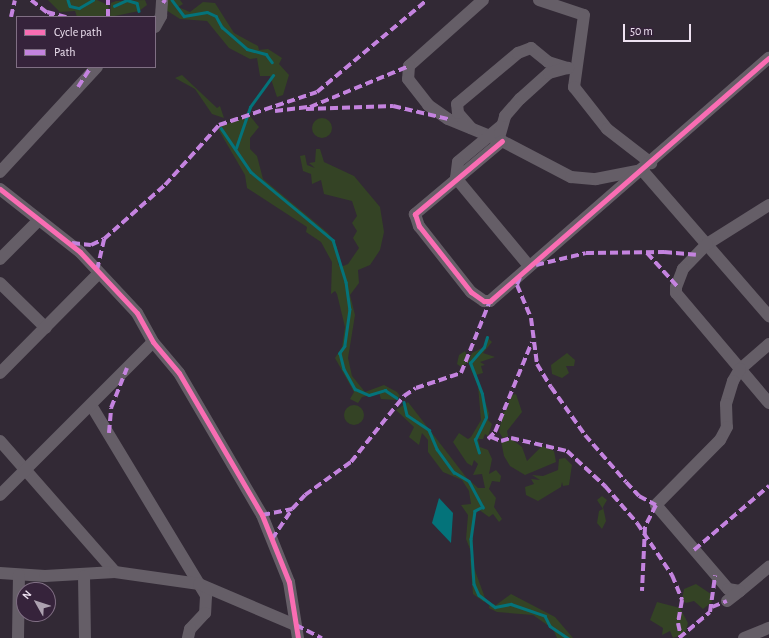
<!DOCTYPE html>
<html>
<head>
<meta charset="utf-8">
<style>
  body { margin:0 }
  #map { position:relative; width:769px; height:638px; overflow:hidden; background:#322935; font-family:"Alegreya Sans",sans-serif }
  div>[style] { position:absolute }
  .green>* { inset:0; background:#344325 }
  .round { border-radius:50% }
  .water>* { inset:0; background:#04737a }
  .stream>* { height:2.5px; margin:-1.25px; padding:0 1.25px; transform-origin:1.25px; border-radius:1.25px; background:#04737a }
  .minor>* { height:12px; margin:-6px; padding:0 6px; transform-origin:6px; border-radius:6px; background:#655e67 }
  .quiet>* { height:4px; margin-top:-2px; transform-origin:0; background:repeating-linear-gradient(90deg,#c483df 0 8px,transparent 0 12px) }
  .cycleway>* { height:5px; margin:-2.5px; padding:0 2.5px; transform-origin:2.5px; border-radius:2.5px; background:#f96db3 }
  span { translate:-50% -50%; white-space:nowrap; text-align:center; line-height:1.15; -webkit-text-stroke:4px #36233b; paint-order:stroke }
  .legend { position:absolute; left:16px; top:16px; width:140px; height:52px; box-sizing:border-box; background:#36233b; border:1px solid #806f84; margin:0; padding:5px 7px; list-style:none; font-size:12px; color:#eee2f1 }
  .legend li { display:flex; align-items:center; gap:8px; height:20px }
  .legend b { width:20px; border:1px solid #806f84 }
  .north { position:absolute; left:16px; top:582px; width:40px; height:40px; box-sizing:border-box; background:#36233b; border:1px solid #806f84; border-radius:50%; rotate:309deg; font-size:11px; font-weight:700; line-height:16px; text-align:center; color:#eee2f1 }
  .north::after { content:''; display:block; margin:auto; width:14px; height:18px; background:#aca1af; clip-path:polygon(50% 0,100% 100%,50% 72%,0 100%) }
  .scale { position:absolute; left:623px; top:24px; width:68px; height:18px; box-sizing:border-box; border:2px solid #eee2f1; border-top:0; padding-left:5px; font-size:12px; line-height:14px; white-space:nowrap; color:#eee2f1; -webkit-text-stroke:3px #36233b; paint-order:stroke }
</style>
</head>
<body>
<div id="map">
  <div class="green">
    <div style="clip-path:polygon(48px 0,97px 0,108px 5px,109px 9px,104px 17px,77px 17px,75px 11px,60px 12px)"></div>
    <div style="clip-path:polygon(145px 0,147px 5px,139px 11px,110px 17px,111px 3px,116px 1px)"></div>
    <div style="clip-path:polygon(166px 0,180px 0,183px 4px,178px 7px,190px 12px,203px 2px,215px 3px,234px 33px,258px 46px,259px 50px,268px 49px,282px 58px,279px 64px,289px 75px,283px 95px,277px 97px,270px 76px,260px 76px,257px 58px,250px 59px,229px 48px,207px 21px,180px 19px,166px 10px)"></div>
    <div style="clip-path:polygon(182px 75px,217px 108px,220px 106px,224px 118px,212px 114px,195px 89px,175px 78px)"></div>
    <div style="clip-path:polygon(250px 116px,259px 127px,250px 138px,250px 149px,257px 156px,263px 179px,328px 233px,337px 247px,338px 264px,341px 267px,348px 264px,359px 248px,353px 238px,357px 231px,352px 223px,357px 216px,352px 201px,324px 194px,321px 180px,312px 184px,311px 174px,303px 171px,300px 156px,305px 155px,307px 165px,315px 168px,309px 163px,315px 162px,316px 149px,320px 149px,324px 162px,354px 176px,380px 207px,384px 232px,380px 250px,370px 265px,358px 270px,359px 283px,350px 295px,355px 315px,348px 358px,352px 376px,365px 392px,384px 385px,397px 392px,400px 396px,396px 400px,381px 399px,379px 393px,362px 397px,358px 403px,350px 399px,354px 392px,335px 358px,342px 347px,345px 327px,337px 294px,335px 291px,331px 294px,332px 262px,321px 242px,306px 232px,307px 227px,247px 188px,245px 175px,217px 127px)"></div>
    <div class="round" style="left:312px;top:118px;width:20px;height:20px"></div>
    <div style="clip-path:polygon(487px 337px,492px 342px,483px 353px,495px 357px,480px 362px,485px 365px,481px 366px,483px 373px,476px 375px,489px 413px,488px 420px,492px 424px,488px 436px,485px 434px,483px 439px,478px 439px,480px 447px,488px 450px,492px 459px,489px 474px,496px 470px,501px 476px,500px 482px,492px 481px,489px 489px,496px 498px,494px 507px,502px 519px,499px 522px,493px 514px,489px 517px,478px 509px,473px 520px,472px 554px,466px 539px,468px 515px,461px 505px,471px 504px,469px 491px,462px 480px,443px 472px,428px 452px,428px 440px,422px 433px,419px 445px,409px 437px,414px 427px,396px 410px,408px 402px,466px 477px,478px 488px,485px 488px,482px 474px,473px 475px,478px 464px,474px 460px,472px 466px,467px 463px,453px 442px,459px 433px,468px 439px,471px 437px,481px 420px,478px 386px,468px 362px,461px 367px,457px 364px,459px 355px,465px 351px,469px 360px,472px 353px,484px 347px)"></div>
    <div style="clip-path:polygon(567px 353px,575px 360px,574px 366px,566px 366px,569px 373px,562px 378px,552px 374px,551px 365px)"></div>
    <div style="clip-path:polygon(516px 394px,522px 412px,507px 431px,508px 436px,503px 438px,499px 432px,503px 413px,508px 408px,509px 396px)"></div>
    <div class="round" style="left:344px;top:405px;width:20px;height:20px"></div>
    <div style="clip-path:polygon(510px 438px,522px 447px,527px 461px,542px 446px,554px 451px,556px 462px,525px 475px,510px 466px,504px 456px,501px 441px)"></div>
    <div style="clip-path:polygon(565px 458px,572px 465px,569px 485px,563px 486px,562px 482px,561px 487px,538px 501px,526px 495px,525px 487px,534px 484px,531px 479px,540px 480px,532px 475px,543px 476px,558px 470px,559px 459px)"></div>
    <div style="clip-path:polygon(602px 496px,607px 500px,603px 507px,606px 521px,602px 529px,597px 523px,599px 511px,603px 509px,597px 500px)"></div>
    <div style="clip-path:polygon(470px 557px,485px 598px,484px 602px,473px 594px)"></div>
    <div style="clip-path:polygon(696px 584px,711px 594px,712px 602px,703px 609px,694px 601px,686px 603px,682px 600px,684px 589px)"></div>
    <div style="clip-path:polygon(511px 594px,555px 617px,573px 638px,557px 638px,553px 629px,533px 615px,497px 612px,489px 608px,490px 603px,496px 605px)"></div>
    <div style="clip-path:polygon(657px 602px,680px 608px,688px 623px,685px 634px,673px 638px,670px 631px,662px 635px,663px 628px,650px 620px)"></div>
  </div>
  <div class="water">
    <div style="clip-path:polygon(439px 498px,453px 513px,451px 543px,432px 523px)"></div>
  </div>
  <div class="stream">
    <div style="left:68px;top:0;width:6px;rotate:72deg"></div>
    <div style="left:70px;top:6px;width:9px;rotate:13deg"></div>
    <div style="left:79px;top:8px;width:16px;rotate:-30deg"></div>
    <div style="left:127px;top:0;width:10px;rotate:17deg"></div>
    <div style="left:137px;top:3px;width:8px;rotate:76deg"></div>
    <div style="left:172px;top:0;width:20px;rotate:53deg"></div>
    <div style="left:184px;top:16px;width:23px;rotate:-10deg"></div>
    <div style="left:207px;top:12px;width:10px;rotate:24deg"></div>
    <div style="left:216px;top:16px;width:13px;rotate:61deg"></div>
    <div style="left:222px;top:27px;width:33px;rotate:41deg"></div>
    <div style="left:247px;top:49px;width:20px;rotate:15deg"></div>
    <div style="left:266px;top:54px;width:10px;rotate:53deg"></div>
    <div style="left:114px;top:6px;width:14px;rotate:-25deg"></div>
    <div style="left:221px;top:128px;width:53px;rotate:55.7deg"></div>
    <div style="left:251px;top:172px;width:107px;rotate:39.7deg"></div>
    <div style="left:333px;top:240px;width:44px;rotate:72.8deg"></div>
    <div style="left:346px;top:282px;width:27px;rotate:82deg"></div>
    <div style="left:350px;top:309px;width:37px;rotate:98deg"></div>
    <div style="left:345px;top:346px;width:9px;rotate:126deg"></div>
    <div style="left:340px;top:353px;width:16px;rotate:76deg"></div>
    <div style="left:344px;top:369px;width:23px;rotate:61deg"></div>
    <div style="left:355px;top:389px;width:15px;rotate:23deg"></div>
    <div style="left:369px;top:395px;width:17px;rotate:-17deg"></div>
    <div style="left:385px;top:390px;width:14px;rotate:34deg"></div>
    <div style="left:236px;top:148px;width:43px;rotate:-71.1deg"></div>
    <div style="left:250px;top:107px;width:39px;rotate:-54deg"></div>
    <div style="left:404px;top:402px;width:13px;rotate:77deg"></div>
    <div style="left:407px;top:415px;width:27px;rotate:34deg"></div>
    <div style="left:429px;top:430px;width:21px;rotate:67deg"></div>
    <div style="left:437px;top:449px;width:29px;rotate:54deg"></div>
    <div style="left:454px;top:472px;width:17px;rotate:31deg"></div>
    <div style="left:469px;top:481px;width:30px;rotate:62deg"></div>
    <div style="left:483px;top:507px;width:9px;rotate:153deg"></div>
    <div style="left:475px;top:511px;width:28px;rotate:98deg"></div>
    <div style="left:471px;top:539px;width:45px;rotate:86.2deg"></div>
    <div style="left:474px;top:584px;width:12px;rotate:66deg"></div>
    <div style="left:479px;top:595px;width:20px;rotate:37deg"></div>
    <div style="left:495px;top:607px;width:16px;rotate:-11deg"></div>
    <div style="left:511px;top:604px;width:36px;rotate:19deg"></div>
    <div style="left:545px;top:616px;width:11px;rotate:63deg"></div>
    <div style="left:550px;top:626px;width:22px;rotate:34deg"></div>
    <div style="left:479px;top:453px;width:14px;rotate:-107deg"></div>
    <div style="left:475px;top:440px;width:25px;rotate:-64deg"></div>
    <div style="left:486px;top:417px;width:23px;rotate:-100deg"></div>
    <div style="left:482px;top:394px;width:33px;rotate:-111deg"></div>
    <div style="left:470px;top:363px;width:21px;rotate:-49deg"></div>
    <div style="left:484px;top:347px;width:10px;rotate:-73deg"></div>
  </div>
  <div class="minor">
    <div style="left:483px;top:0;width:99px;rotate:138.3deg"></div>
    <div style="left:409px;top:66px;width:13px;rotate:94deg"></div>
    <div style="left:408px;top:79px;width:33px;rotate:52deg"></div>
    <div style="left:428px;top:105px;width:24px;rotate:35deg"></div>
    <div style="left:448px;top:119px;width:58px;rotate:22.2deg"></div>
    <div style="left:502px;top:141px;width:78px;rotate:27.6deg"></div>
    <div style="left:571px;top:177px;width:25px;rotate:5deg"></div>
    <div style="left:596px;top:179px;width:47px;rotate:-11.1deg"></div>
    <div style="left:642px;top:170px;width:194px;rotate:49deg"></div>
    <div style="left:539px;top:0;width:47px;rotate:18.4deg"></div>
    <div style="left:584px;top:15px;width:73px;rotate:97.9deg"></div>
    <div style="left:574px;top:87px;width:53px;rotate:51.8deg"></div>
    <div style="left:607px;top:129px;width:56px;rotate:37.7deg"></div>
    <div style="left:155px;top:27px;width:13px;rotate:-61deg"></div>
    <div style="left:161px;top:16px;width:16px;rotate:-86deg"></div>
    <div style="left:501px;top:126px;width:56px;rotate:140.1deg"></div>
    <div style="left:458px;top:162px;width:16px;rotate:97deg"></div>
    <div style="left:456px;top:178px;width:114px;rotate:50.3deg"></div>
    <div style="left:471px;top:128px;width:20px;rotate:-131deg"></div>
    <div style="left:458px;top:113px;width:9px;rotate:-96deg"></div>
    <div style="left:457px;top:104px;width:80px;rotate:-39.9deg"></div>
    <div style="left:518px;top:53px;width:14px;rotate:-21deg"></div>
    <div style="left:531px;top:48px;width:22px;rotate:39deg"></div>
    <div style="left:548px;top:62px;width:21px;rotate:17deg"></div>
    <div style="left:500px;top:134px;width:19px;rotate:-74deg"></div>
    <div style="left:505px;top:116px;width:23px;rotate:-49deg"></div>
    <div style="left:520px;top:99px;width:39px;rotate:-42deg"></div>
    <div style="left:549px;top:73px;width:20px;rotate:-15deg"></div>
    <div style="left:502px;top:141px;width:114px;rotate:140deg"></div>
    <div style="left:415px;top:214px;width:13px;rotate:72deg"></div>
    <div style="left:419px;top:226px;width:84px;rotate:51.8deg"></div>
    <div style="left:471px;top:292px;width:16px;rotate:35deg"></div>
    <div style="left:484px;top:301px;width:6px"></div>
    <div style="left:490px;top:301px;width:370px;rotate:-41.1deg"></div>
    <div style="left:0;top:172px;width:143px;rotate:-47.3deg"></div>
    <div style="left:0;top:189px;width:102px;rotate:38.2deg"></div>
    <div style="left:80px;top:252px;width:83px;rotate:46.9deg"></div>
    <div style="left:137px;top:313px;width:33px;rotate:61deg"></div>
    <div style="left:153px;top:342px;width:40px;rotate:50deg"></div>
    <div style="left:179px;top:373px;width:164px;rotate:59.7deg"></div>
    <div style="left:262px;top:515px;width:72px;rotate:68.1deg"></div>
    <div style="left:289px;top:582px;width:57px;rotate:80.9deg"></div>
    <div style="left:769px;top:205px;width:73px;rotate:147.8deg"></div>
    <div style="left:707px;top:244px;width:35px;rotate:134deg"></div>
    <div style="left:683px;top:269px;width:19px;rotate:111deg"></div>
    <div style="left:676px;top:287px;width:6px;rotate:90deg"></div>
    <div style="left:676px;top:293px;width:144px;rotate:49.8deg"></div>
    <div style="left:0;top:259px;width:55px;rotate:-45deg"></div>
    <div style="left:0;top:283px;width:64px;rotate:44.4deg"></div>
    <div style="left:769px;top:344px;width:38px;rotate:139deg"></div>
    <div style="left:740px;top:369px;width:14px;rotate:120deg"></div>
    <div style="left:733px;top:381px;width:24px;rotate:107deg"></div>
    <div style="left:726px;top:404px;width:23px;rotate:88deg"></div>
    <div style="left:727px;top:427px;width:15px;rotate:118deg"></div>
    <div style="left:720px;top:440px;width:91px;rotate:134.6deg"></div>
    <div style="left:656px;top:505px;width:111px;rotate:49.4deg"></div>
    <div style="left:728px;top:589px;width:12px;rotate:9deg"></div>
    <div style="left:740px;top:591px;width:38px;rotate:-40deg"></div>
    <div style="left:0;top:373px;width:139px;rotate:-45.3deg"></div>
    <div style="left:91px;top:405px;width:223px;rotate:58.9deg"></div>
    <div style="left:206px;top:596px;width:17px;rotate:93deg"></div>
    <div style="left:205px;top:613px;width:22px;rotate:133deg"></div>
    <div style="left:190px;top:629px;width:9px;rotate:103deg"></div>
    <div style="left:0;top:441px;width:174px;rotate:48.7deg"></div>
    <div style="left:0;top:495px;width:216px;rotate:-45deg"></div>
    <div style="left:0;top:573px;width:45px;rotate:3.8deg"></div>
    <div style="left:45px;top:576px;width:70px;rotate:-3.3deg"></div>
    <div style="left:115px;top:572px;width:85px;rotate:8.1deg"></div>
    <div style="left:199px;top:584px;width:104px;rotate:23.1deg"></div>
    <div style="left:84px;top:576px;width:62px;rotate:89.1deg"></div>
    <div style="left:727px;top:601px;width:16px;rotate:-38deg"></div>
    <div style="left:18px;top:638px;width:63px;rotate:-89.1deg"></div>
    <div style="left:744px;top:638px;width:27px;rotate:-22deg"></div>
  </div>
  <div class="quiet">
    <div style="left:31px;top:0;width:28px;rotate:38deg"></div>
    <div style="left:163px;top:3px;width:4px;rotate:-56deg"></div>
    <div style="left:47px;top:12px;width:20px;rotate:15deg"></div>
    <div style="left:11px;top:17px;width:17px;rotate:-77deg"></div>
    <div style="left:108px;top:17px;width:17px;rotate:-90deg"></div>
    <div style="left:78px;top:87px;width:24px;rotate:-57deg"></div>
    <div style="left:306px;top:109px;width:87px;rotate:-2deg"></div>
    <div style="left:393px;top:106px;width:57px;rotate:13.3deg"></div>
    <div style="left:275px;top:111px;width:35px;rotate:-7deg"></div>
    <div style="left:310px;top:107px;width:107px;rotate:-22.5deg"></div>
    <div style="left:72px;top:243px;width:19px;rotate:6deg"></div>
    <div style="left:91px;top:245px;width:14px;rotate:-25deg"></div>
    <div style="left:104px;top:239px;width:81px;rotate:-41.5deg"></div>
    <div style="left:165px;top:185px;width:81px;rotate:-48deg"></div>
    <div style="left:219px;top:125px;width:103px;rotate:-18.6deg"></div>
    <div style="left:317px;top:92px;width:143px;rotate:-39.9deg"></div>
    <div style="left:647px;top:253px;width:45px;rotate:47.7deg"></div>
    <div style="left:536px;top:265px;width:51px;rotate:-13.5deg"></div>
    <div style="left:586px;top:253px;width:78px;rotate:-0.7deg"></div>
    <div style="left:664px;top:252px;width:32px;rotate:5deg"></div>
    <div style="left:97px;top:270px;width:32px;rotate:-77deg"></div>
    <div style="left:520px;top:277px;width:9px;rotate:111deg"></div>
    <div style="left:517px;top:285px;width:36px;rotate:67deg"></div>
    <div style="left:531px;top:318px;width:46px;rotate:82.6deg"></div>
    <div style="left:537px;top:364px;width:27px;rotate:59deg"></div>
    <div style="left:551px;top:387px;width:59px;rotate:54.7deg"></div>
    <div style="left:585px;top:435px;width:62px;rotate:48.9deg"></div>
    <div style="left:626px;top:482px;width:19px;rotate:47deg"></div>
    <div style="left:639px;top:496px;width:19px;rotate:28deg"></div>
    <div style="left:656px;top:505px;width:25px;rotate:117deg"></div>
    <div style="left:645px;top:527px;width:64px;rotate:92.7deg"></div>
    <div style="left:109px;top:433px;width:25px;rotate:-85deg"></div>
    <div style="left:111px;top:408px;width:43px;rotate:-68.2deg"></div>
    <div style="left:491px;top:437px;width:11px;rotate:22deg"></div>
    <div style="left:501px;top:441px;width:10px;rotate:-17deg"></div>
    <div style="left:511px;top:438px;width:57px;rotate:13.1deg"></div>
    <div style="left:567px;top:451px;width:52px;rotate:42.6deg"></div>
    <div style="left:605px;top:486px;width:49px;rotate:49.1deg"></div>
    <div style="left:637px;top:523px;width:63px;rotate:56.1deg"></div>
    <div style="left:672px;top:575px;width:27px;rotate:68deg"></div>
    <div style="left:682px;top:600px;width:23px;rotate:100deg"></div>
    <div style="left:678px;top:623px;width:14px;rotate:78deg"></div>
    <div style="left:488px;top:439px;width:10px;rotate:-45deg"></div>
    <div style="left:495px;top:432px;width:97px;rotate:-67.7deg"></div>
    <div style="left:262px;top:515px;width:31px;rotate:-11deg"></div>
    <div style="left:272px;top:539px;width:36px;rotate:-56deg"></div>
    <div style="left:292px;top:509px;width:19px;rotate:-47deg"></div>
    <div style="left:305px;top:495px;width:57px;rotate:-35.7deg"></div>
    <div style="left:351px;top:462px;width:85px;rotate:-51.2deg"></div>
    <div style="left:404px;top:396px;width:14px;rotate:-34deg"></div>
    <div style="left:416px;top:388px;width:47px;rotate:-18.4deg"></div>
    <div style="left:461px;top:373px;width:78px;rotate:-68.1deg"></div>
    <div style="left:694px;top:550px;width:99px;rotate:-40.5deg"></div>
    <div style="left:712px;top:607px;width:16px;rotate:-22deg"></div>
    <div style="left:296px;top:625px;width:29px;rotate:27deg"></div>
    <div style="left:679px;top:638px;width:40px;rotate:-40deg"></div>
    <div style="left:710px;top:612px;width:37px;rotate:-82deg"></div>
  </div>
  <div class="cycleway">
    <div style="left:502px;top:141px;width:114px;rotate:140deg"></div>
    <div style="left:415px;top:214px;width:13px;rotate:72deg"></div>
    <div style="left:419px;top:226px;width:84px;rotate:51.8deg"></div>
    <div style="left:471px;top:292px;width:16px;rotate:35deg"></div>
    <div style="left:484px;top:301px;width:6px"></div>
    <div style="left:490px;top:301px;width:370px;rotate:-41.1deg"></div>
    <div style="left:0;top:189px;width:102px;rotate:38.2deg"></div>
    <div style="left:80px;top:252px;width:83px;rotate:46.9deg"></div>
    <div style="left:137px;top:313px;width:33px;rotate:61deg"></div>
    <div style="left:153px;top:342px;width:40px;rotate:50deg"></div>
    <div style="left:179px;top:373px;width:164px;rotate:59.7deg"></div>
    <div style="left:262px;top:515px;width:72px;rotate:68.1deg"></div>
    <div style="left:289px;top:582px;width:57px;rotate:80.9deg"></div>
  </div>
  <ul class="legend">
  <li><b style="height:5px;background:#f96db3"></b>Cycle path</li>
  <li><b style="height:5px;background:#c483df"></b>Path</li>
  </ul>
  <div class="north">N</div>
  <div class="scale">50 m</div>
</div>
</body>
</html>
